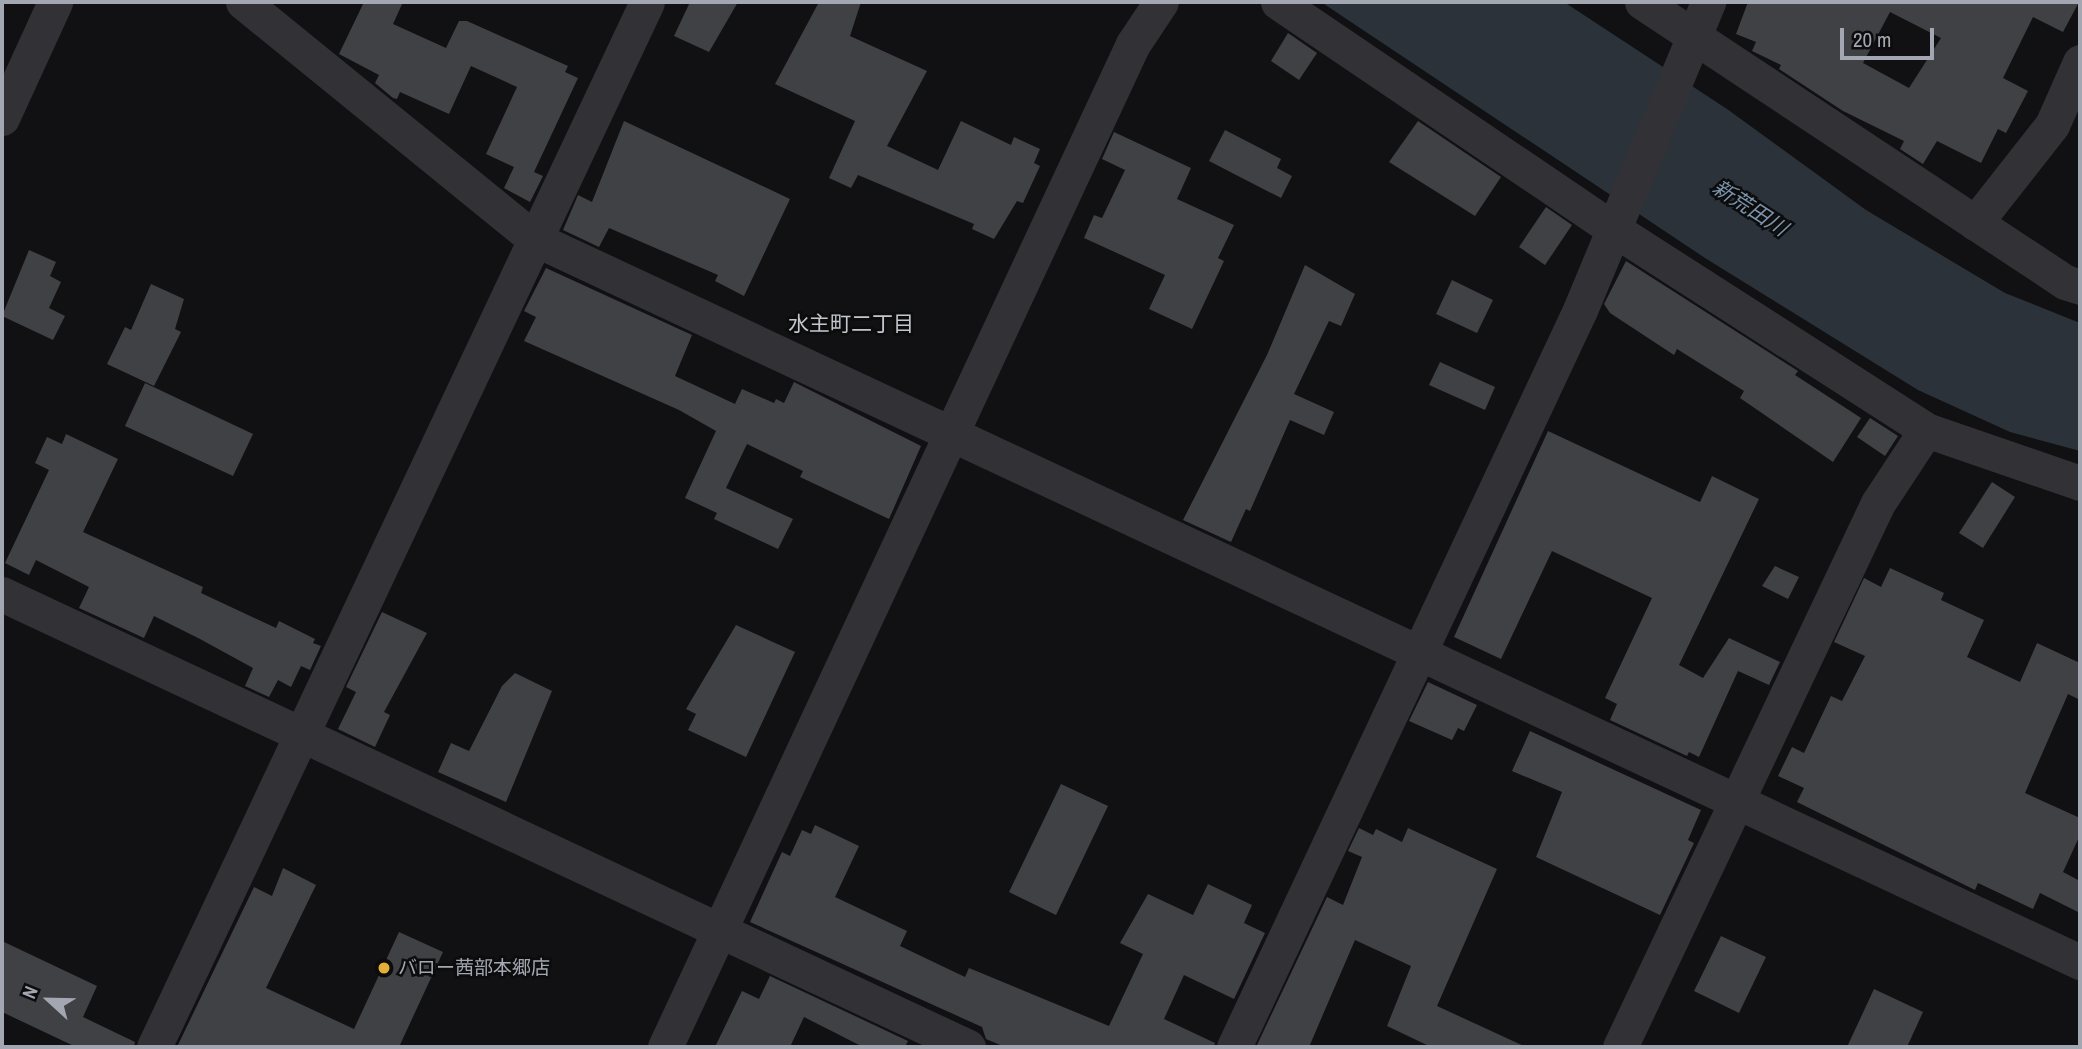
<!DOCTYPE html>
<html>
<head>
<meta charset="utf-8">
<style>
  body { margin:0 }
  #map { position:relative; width:2082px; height:1049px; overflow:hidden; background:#111012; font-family:"Archivo Narrow","Noto Sans JP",sans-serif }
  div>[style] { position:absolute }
  .water>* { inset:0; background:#2b3239 }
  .building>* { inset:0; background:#404145 }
  .minor>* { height:35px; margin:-17.5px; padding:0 17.5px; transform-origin:17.5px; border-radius:17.5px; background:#323236 }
  .dots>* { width:19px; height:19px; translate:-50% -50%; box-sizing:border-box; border:4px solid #0c0c0d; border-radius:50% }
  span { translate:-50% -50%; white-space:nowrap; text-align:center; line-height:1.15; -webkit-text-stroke:5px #0c0c0d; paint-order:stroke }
  .poi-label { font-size:19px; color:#a3a7b2 }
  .left { translate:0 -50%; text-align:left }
  .water-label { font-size:21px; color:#7b93ab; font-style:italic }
  .neighbourhood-label { font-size:21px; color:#c3c6ce }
  .frame { position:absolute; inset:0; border:4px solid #a3a7b2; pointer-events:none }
  .north { position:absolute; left:14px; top:965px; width:70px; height:70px; -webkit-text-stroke:5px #0c0c0d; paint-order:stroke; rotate:292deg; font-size:19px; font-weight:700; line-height:28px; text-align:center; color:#a3a7b2 }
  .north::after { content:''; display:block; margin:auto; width:24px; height:32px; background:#a3a7b2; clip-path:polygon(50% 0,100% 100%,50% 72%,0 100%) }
  .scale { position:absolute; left:1840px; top:28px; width:94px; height:32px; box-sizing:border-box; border:4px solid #a3a7b2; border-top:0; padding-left:9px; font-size:21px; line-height:24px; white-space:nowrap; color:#a3a7b2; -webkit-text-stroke:5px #0c0c0d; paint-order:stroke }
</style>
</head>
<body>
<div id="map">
  <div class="water">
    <div style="clip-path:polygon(1321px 2px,1564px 2px,1727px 109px,1866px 210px,2005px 293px,2080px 323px,2080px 451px,2010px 432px,1918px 390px,1705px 258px)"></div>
  </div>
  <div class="building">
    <div style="clip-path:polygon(364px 2px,403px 2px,393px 24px,446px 48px,459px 21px,467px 21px,568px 66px,565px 72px,578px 78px,534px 172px,543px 176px,530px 202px,504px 188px,514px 167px,486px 154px,517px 87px,471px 66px,449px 114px,400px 92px,397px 99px,393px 98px,375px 83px,379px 75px,339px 54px)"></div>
    <div style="clip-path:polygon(690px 2px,738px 2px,709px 52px,674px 36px)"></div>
    <div style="clip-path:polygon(819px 2px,861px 2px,850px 36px,927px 71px,887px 146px,938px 170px,961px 121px,1011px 145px,1014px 137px,1040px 149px,1034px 163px,1040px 166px,1023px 203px,1017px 201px,994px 239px,972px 229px,974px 224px,858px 175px,851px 188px,829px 178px,855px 121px,775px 84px)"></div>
    <div style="clip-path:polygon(evenodd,1748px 2px,2079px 2px,2063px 32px,2033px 17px,2003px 78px,2028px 91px,2006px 133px,1998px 129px,1981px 163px,1937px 141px,1923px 164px,1900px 149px,1904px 141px,1843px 111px,1779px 69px,1781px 65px,1752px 51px,1756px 42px,1736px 34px,1748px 2px,1890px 12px,1941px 38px,1909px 88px,1863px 63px,1890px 12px)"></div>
    <div style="clip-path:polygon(1288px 33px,1317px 53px,1299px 80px,1271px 61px)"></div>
    <div style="clip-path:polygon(624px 121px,790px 199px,744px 296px,715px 281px,718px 275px,609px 228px,599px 247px,563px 230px,578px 195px,592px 202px)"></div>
    <div style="clip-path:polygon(1418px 121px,1501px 177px,1475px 216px,1389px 162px)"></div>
    <div style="clip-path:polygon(1225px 130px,1281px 159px,1277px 168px,1292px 176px,1281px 198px,1209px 161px)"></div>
    <div style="clip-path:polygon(1114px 132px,1191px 168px,1177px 199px,1234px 225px,1218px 258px,1224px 261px,1192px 329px,1149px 309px,1165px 275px,1084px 238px,1094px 215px,1102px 218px,1125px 170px,1102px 159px)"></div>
    <div style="clip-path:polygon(1546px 207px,1572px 225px,1545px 265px,1519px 247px)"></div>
    <div style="clip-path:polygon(29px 250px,56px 262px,50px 276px,61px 282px,49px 308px,65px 316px,53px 340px,2px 316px)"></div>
    <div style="clip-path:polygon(1626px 261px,1798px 371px,1795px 375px,1861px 418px,1833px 462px,1740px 398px,1744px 391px,1677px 349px,1674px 355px,1610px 313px,1604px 304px)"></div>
    <div style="clip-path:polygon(1305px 265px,1355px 294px,1341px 326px,1329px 321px,1294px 394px,1334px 412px,1324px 435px,1290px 420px,1250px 511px,1246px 509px,1231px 542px,1183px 520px,1267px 355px)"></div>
    <div style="clip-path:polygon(546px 268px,692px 335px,675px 376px,735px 404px,742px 389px,774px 403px,776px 399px,784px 403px,794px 382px,921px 446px,889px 519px,800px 477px,803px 471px,747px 444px,726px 488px,793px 519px,778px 549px,714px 519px,717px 513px,685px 498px,716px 431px,679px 410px,524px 341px,536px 317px,524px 311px)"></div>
    <div style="clip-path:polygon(1452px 280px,1493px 300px,1477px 333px,1436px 314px)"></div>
    <div style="clip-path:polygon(151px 284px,184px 299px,175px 329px,181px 332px,154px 386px,107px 364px,125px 327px,131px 330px)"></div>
    <div style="clip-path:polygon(1440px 362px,1495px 387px,1485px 410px,1429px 385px)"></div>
    <div style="clip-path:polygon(145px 383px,253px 434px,233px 476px,125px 426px)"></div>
    <div style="clip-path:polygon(1870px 418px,1898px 436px,1885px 456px,1857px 437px)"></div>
    <div style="clip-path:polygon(1548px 431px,1700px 502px,1712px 476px,1759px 499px,1679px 665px,1703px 678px,1729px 638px,1780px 662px,1769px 685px,1738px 671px,1699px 757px,1689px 752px,1687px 756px,1610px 720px,1617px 704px,1605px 698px,1652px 598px,1552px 551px,1501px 659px,1454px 637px)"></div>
    <div style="clip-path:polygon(66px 434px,118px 459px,83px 532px,203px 587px,201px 593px,276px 628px,279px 621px,315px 639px,313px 643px,321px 646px,310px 670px,301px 666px,291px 687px,278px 680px,269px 697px,245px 686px,253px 668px,200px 639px,154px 616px,144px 638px,79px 608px,89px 587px,36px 560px,29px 575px,5px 563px,49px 470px,35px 463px,47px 437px,62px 444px)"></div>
    <div style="clip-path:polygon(1992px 482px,2015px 497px,1983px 548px,1959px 533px)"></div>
    <div style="clip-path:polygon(1775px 566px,1799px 577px,1788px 599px,1762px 586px)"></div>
    <div style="clip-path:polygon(1890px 568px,1944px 593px,1941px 600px,1984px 620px,1967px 657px,2020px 682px,2037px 643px,2080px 663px,2080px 700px,2068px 694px,2025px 793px,2080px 818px,2080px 835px,2063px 872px,2080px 881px,2080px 913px,2040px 893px,2033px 909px,1978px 883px,1975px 890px,1797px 802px,1804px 788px,1778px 776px,1792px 747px,1804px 753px,1831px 696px,1842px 701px,1865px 656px,1834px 642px,1864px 578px,1881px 587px)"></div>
    <div style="clip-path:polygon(382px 612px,427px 633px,384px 712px,390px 715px,375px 747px,338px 729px,356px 692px,346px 687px)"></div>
    <div style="clip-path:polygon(736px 625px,795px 652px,746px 757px,688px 730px,696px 714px,686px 709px)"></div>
    <div style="clip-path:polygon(515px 673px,552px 691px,506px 802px,438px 772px,451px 743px,469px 751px,502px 686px)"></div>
    <div style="clip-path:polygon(1428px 682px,1477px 705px,1464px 731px,1458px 728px,1452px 740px,1409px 721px)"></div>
    <div style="clip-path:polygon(1530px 731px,1701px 810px,1688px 840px,1694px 843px,1660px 915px,1536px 857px,1562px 792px,1512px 771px)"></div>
    <div style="clip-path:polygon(1061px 784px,1108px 806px,1056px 915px,1009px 892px)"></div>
    <div style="clip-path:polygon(815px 825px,859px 846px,835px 897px,907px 931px,900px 946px,965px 977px,969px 968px,1109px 1026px,1143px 954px,1120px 943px,1148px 894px,1193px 915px,1208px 884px,1252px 905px,1244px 923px,1265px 933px,1234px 999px,1184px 975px,1164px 1019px,1215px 1043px,1214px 1047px,1005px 1047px,986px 1039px,982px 1027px,750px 922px,782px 852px,790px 856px,802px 830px,811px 834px)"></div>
    <div style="clip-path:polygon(1359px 828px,1373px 835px,1376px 829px,1402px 842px,1408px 828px,1497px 869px,1437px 1006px,1526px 1047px,1431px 1047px,1387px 1026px,1411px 966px,1355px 940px,1309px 1047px,1256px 1047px,1327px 897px,1343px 905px,1362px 857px,1348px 851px)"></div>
    <div style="clip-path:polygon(283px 868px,316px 885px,266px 988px,354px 1029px,399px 932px,443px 952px,399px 1047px,177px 1047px,254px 887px,272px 896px)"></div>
    <div style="clip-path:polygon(1721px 936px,1766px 957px,1739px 1013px,1694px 991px)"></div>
    <div style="clip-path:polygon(2px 941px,97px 986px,83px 1017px,135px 1042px,134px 1047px,76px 1047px,2px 1012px)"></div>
    <div style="clip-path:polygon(770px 976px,908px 1041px,905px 1047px,863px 1047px,804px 1017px,790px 1047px,715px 1047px,742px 991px,759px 999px)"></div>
    <div style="clip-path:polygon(1874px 989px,1923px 1012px,1907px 1047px,1847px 1047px)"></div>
  </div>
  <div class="minor">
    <div style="left:243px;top:2px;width:376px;rotate:39.1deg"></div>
    <div style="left:535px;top:239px;width:1706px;rotate:25.08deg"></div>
    <div style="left:1278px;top:2px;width:407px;rotate:34.1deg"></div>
    <div style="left:1615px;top:230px;width:370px;rotate:32.7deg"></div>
    <div style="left:1926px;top:430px;width:163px;rotate:19deg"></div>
    <div style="left:1642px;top:2px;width:507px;rotate:33.5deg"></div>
    <div style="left:2065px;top:282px;width:16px;rotate:18deg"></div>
    <div style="left:2px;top:118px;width:128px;rotate:-65.4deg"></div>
    <div style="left:1975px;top:223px;width:125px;rotate:-51.8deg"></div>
    <div style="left:2052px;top:125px;width:69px;rotate:-66deg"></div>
    <div style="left:2px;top:594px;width:1067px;rotate:25.12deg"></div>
    <div style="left:154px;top:1047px;width:1155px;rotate:-64.74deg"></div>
    <div style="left:665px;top:1047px;width:1107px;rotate:-64.99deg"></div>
    <div style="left:1133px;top:44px;width:50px;rotate:-56.3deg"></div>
    <div style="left:1234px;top:1047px;width:814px;rotate:-64.85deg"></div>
    <div style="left:1580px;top:310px;width:334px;rotate:-67.4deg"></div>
    <div style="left:1620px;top:1047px;width:602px;rotate:-64.63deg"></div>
    <div style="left:1878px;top:503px;width:87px;rotate:-56.7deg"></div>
  </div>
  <div class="dots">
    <div style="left:384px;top:968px;background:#e4af37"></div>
  </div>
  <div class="poi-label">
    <span class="left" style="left:398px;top:968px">バロー茜部本郷店</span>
  </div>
  <div class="water-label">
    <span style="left:1750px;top:208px;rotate:33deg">新荒田川</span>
  </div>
  <div class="neighbourhood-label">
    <span style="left:851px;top:324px">水主町二丁目</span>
  </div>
  <div class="frame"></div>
  <div class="north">N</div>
  <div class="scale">20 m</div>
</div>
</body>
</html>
